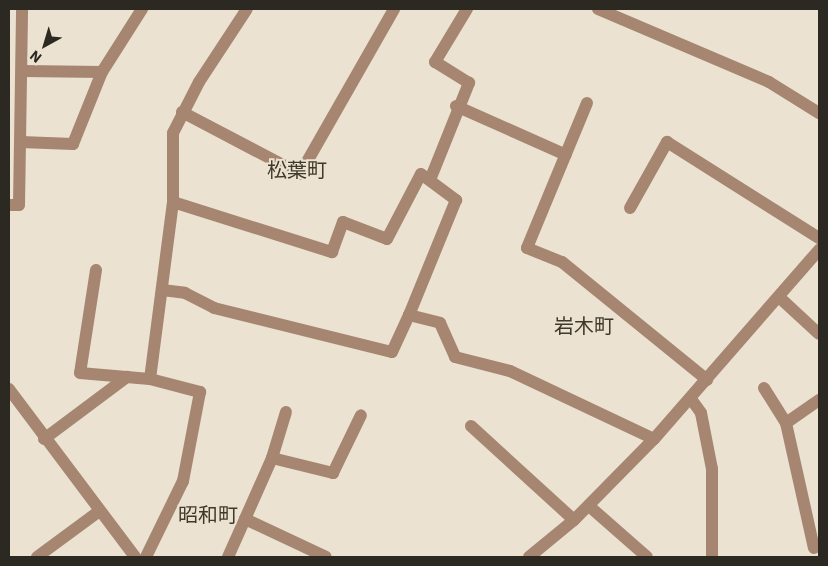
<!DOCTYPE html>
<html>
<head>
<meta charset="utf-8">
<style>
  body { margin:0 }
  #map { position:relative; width:828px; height:566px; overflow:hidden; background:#ebe2d1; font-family:"IBM Plex Sans","Noto Sans JP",sans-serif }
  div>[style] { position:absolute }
  .minor>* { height:12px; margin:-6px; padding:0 6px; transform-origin:6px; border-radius:6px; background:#a68671 }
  span { translate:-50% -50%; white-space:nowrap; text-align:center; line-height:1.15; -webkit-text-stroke:4px #ebe2d1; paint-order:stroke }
  .quarter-label { font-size:20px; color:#40382b }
  .frame { position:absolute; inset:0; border:10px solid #2c2923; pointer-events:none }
  .north { position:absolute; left:20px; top:20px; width:50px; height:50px; -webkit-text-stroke:4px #ebe2d1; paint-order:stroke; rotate:219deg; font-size:14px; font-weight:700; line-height:20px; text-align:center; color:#2c2923 }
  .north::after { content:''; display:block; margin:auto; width:18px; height:22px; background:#2c2923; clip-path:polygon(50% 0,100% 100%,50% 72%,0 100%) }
</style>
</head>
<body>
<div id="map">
  <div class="minor">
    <div style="left:598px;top:9px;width:186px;rotate:23.1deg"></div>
    <div style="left:769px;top:82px;width:59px;rotate:31.8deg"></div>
    <div style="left:23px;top:71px;width:79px;rotate:0.7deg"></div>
    <div style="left:587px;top:103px;width:157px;rotate:112.5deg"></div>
    <div style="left:527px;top:248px;width:38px;rotate:22deg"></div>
    <div style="left:562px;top:262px;width:187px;rotate:39.1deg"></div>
    <div style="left:456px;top:106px;width:120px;rotate:24deg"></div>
    <div style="left:182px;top:112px;width:133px;rotate:27.7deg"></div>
    <div style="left:300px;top:174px;width:190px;rotate:-60.3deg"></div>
    <div style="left:21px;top:142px;width:52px;rotate:2.2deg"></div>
    <div style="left:73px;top:144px;width:78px;rotate:-68.1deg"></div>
    <div style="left:102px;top:72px;width:75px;rotate:-57.6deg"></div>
    <div style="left:430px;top:180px;width:105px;rotate:-68.1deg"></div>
    <div style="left:469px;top:83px;width:40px;rotate:-148deg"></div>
    <div style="left:435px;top:62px;width:62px;rotate:-58.9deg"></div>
    <div style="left:173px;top:202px;width:167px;rotate:17.5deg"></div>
    <div style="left:332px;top:252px;width:32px;rotate:-70deg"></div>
    <div style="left:343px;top:222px;width:47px;rotate:21.1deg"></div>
    <div style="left:387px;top:239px;width:73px;rotate:-62.4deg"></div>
    <div style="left:421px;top:174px;width:44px;rotate:36.6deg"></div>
    <div style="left:456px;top:200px;width:124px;rotate:112.2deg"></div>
    <div style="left:9px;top:205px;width:10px"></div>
    <div style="left:19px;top:205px;width:196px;rotate:-89.1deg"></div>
    <div style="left:630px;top:208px;width:76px;rotate:-60.7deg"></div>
    <div style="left:667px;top:142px;width:180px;rotate:32.3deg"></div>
    <div style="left:96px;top:270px;width:104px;rotate:98.8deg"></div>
    <div style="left:80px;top:373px;width:70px;rotate:4.9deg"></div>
    <div style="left:150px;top:379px;width:52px;rotate:14.6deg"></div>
    <div style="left:200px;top:392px;width:91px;rotate:100.8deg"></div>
    <div style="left:183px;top:481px;width:85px;rotate:116deg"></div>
    <div style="left:162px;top:290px;width:23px;rotate:7deg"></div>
    <div style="left:185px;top:293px;width:33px;rotate:27deg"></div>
    <div style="left:214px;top:308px;width:183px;rotate:13.9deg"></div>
    <div style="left:392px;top:352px;width:41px;rotate:-65.3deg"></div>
    <div style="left:409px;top:315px;width:32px;rotate:14deg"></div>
    <div style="left:440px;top:323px;width:37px;rotate:66deg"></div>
    <div style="left:455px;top:357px;width:57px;rotate:14.3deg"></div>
    <div style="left:510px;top:371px;width:159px;rotate:25.3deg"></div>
    <div style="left:779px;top:297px;width:54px;rotate:42.8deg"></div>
    <div style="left:150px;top:379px;width:178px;rotate:-82.6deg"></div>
    <div style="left:173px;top:202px;width:69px;rotate:-90deg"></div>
    <div style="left:173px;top:133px;width:57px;rotate:-63deg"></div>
    <div style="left:199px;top:82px;width:87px;rotate:-56.7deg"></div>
    <div style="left:764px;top:388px;width:41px;rotate:57.8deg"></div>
    <div style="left:786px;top:423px;width:128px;rotate:77.4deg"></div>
    <div style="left:9px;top:389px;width:210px;rotate:53.1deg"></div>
    <div style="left:691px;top:399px;width:17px;rotate:54deg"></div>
    <div style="left:701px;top:413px;width:57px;rotate:78.9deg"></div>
    <div style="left:712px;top:469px;width:88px;rotate:90deg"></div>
    <div style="left:786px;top:423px;width:40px;rotate:-34.9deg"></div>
    <div style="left:471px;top:426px;width:139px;rotate:42.4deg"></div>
    <div style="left:44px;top:439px;width:104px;rotate:-36.8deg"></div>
    <div style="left:272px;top:458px;width:63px;rotate:13.8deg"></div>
    <div style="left:333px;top:473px;width:64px;rotate:-64.2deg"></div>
    <div style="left:589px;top:506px;width:77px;rotate:41.3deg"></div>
    <div style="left:245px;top:519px;width:67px;rotate:-66.1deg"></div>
    <div style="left:272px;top:458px;width:48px;rotate:-73.1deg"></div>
    <div style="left:37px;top:557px;width:76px;rotate:-36.4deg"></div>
    <div style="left:228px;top:557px;width:42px;rotate:-65.9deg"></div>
    <div style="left:245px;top:519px;width:89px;rotate:25.1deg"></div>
    <div style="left:529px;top:557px;width:58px;rotate:-39.4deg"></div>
    <div style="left:574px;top:520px;width:114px;rotate:-45.4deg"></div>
    <div style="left:654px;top:439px;width:251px;rotate:-48.9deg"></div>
  </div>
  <div class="quarter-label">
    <span style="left:297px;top:169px">松葉町</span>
    <span style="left:584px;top:325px">岩木町</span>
    <span style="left:208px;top:514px">昭和町</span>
  </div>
  <div class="frame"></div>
  <div class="north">N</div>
</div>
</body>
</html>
